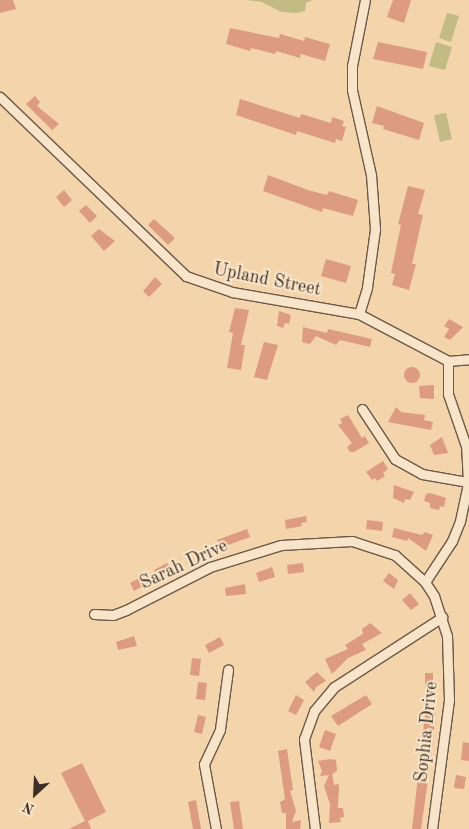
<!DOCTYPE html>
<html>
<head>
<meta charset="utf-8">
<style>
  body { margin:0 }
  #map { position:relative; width:469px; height:829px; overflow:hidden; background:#f4d5ab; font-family:"Old Standard TT",serif }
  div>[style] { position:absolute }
  .green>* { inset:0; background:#c2bb84 }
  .building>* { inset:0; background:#dd9b7f }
  .round { border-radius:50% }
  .roads { filter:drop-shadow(1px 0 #6b5849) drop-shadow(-1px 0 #6b5849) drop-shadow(0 1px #6b5849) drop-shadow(0 -1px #6b5849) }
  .minor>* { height:9px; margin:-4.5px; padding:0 4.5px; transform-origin:4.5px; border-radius:4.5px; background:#f8e4c8 }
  span { translate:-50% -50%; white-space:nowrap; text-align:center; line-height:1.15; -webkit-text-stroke:4px #f8e4c8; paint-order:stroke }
  .street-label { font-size:18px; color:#3d2f28 }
  .north { position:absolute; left:10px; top:769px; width:50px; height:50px; -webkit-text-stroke:4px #f8e4c8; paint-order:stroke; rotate:205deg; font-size:14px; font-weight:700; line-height:20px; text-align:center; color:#3d2f28 }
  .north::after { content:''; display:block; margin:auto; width:18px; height:22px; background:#3d2f28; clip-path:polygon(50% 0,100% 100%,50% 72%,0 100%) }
</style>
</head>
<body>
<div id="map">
  <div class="green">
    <div style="clip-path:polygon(246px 0,312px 0,306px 3px,305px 11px,297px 13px,281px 12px,262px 2px)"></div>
    <div style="clip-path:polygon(447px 13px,459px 16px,451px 42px,439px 38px)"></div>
    <div style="clip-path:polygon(436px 42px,452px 47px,445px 70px,429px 66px)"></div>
    <div style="clip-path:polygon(446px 113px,452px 139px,440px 142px,434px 115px)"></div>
  </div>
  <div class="building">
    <div style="clip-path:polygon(0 0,13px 0,16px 9px,0 13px)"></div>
    <div style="clip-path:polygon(393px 0,411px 0,404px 23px,387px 17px)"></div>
    <div style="clip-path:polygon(230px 28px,279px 38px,280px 34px,304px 41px,305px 37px,330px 44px,325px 61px,301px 54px,300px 58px,276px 51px,275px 54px,251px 48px,250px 51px,226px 44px)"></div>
    <div style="clip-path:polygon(378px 42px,427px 52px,423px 69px,373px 59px)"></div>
    <div style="clip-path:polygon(35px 96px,40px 102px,37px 106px,59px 124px,52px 130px,26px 104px)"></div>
    <div style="clip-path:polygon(240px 99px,300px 118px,301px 114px,331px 123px,332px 117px,344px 121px,342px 126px,346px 127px,342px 141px,336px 139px,335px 143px,297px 131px,296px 135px,236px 115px)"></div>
    <div style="clip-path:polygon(377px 106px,424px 123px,419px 140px,383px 129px,384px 126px,372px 123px)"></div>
    <div style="clip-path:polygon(268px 175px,308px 190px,327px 195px,329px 191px,358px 200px,353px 216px,323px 208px,322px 212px,263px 191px)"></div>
    <div style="clip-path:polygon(408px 186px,425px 190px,418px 214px,423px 215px,412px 264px,416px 264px,409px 290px,392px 285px,395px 274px,391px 273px,401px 225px,398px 224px)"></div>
    <div style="clip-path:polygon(64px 190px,72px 200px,64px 207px,56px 197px)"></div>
    <div style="clip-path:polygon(86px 205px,97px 216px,90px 223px,79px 211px)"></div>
    <div style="clip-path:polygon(154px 219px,175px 238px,168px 245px,148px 225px)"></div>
    <div style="clip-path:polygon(99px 229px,115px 241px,104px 251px,91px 236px)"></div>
    <div style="clip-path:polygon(326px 259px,351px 266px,346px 283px,321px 276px)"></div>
    <div style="clip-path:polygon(155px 277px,162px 284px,149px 297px,143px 291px)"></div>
    <div style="clip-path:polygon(235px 308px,249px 310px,241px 345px,245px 345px,241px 370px,227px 368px,233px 333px,229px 332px)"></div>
    <div style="clip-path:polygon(279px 311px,291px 315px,289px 324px,285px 323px,283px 328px,277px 326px)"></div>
    <div style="clip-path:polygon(449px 319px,463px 327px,450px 340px,444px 337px,449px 329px,444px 326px)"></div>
    <div style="clip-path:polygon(303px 327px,327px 333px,328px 329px,372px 339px,370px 347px,340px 340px,336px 345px,316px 336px,310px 344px,302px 342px)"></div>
    <div style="clip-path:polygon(264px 342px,278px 345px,267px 380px,254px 377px)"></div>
    <div class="round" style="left:404px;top:367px;width:16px;height:16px"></div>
    <div style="clip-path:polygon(434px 385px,434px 399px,420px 398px,419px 386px)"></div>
    <div style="clip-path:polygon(396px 407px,401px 412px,425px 415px,424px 420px,433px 422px,431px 430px,388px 422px)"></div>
    <div style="clip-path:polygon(348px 415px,362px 438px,365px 436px,369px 443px,354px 452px,350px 452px,347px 447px,352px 443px,338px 425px,342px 423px,340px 419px)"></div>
    <div style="clip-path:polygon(442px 437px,448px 453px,434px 455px,430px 445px)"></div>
    <div style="clip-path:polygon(383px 461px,388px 469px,383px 473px,385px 476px,377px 481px,375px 478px,372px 480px,366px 472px)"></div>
    <div style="clip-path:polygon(394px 485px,414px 492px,410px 500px,405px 499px,404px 503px,393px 498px)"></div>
    <div style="clip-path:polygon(430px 493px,446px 498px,444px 507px,440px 506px,439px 510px,430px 508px,430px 503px,424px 501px,426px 494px)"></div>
    <div style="clip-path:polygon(306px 516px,307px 522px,301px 523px,302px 526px,286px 529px,285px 520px)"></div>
    <div style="clip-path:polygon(367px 520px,383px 522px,382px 531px,366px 529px)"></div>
    <div style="clip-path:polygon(394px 528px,422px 535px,425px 532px,433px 535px,426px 551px,408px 538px,407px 541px,392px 537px)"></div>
    <div style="clip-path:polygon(247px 529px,250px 537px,220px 548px,217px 540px)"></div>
    <div style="clip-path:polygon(167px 563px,172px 570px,158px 578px,154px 570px)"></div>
    <div style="clip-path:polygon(303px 563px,304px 572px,288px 574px,287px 565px)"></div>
    <div style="clip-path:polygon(272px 567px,275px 577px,259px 582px,256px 573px)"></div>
    <div style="clip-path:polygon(389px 573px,398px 580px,394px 589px,383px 581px)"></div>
    <div style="clip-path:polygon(143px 576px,148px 583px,134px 591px,130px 583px)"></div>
    <div style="clip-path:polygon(245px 584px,246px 594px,226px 596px,225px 588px)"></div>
    <div style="clip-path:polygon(410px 593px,419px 604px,411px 610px,402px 600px)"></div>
    <div style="clip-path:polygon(370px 623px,382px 633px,362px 644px,366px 650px,348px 658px,332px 674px,325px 659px,348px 649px,345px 645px,363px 634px,362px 629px)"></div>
    <div style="clip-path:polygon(134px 636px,137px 646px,118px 650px,116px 642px)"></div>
    <div style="clip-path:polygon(220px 637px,224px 645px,209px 653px,205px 645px)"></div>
    <div style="clip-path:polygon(192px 658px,201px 659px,199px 676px,190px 675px)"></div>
    <div style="clip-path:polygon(317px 672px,326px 681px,316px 687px,314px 692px,305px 682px)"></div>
    <div style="clip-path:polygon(425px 673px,433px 673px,433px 695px,425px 694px)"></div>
    <div style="clip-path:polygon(198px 682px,207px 683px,205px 700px,196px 699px)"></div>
    <div style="clip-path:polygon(296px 695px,304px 700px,296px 715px,288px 711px)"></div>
    <div style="clip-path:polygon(366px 695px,372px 704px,338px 726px,331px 716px)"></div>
    <div style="clip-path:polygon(426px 706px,436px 707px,431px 759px,427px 759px,430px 769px,421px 779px,428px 780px,421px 829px,412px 829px)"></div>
    <div style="clip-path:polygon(198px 715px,206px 717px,202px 734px,194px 732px)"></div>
    <div style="clip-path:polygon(325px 730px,336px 734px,330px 751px,319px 747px)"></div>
    <div style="clip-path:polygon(463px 742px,469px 743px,469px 761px,461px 760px)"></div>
    <div style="clip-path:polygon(287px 749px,293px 790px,290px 791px,296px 811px,292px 822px,301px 820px,300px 829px,286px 829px,286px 813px,282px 813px,280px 802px,285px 799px,278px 751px)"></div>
    <div style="clip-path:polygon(330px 759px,336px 760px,337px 771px,332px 774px,334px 785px,339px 784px,338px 808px,343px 808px,344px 817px,340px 818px,341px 822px,329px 823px,330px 804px,324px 786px,329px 775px,320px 776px,322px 771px,318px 761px)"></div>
    <div style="clip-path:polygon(82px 763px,106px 812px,88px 821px,91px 829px,69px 829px,85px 821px,61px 773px)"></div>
    <div style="clip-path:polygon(456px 775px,466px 777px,464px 789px,454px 788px)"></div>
    <div style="clip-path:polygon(196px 800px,201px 829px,193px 829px,188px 802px)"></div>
    <div style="clip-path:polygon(239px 801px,243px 829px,234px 829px,230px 802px)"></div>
  </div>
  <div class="roads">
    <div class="minor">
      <div style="left:0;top:97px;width:258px;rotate:43.9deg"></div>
      <div style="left:186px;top:276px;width:49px;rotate:19.2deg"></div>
      <div style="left:232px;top:292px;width:129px;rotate:9.8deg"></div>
      <div style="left:359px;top:314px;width:101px;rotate:27.8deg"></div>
      <div style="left:448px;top:361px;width:21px;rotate:-5deg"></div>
      <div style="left:359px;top:314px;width:28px;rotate:-73deg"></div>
      <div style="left:367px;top:287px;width:59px;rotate:-82.1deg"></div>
      <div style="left:375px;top:229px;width:54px;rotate:-94.2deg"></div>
      <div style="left:371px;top:175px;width:87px;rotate:-102.6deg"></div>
      <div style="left:352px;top:90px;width:24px;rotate:-90deg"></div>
      <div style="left:352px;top:66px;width:67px;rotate:-78.9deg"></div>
      <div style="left:362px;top:409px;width:60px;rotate:56.6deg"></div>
      <div style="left:395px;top:459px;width:31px;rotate:29deg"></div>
      <div style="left:422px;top:474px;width:47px;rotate:9.9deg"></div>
      <div style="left:425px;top:582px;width:49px;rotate:-56.6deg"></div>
      <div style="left:452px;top:541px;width:22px;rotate:-68deg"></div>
      <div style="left:460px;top:521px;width:40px;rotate:-78deg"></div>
      <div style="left:468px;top:482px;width:36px;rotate:-93deg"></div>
      <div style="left:466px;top:446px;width:55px;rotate:-109.1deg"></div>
      <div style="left:448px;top:394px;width:33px;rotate:-90deg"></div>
      <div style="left:94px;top:614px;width:19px;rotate:3deg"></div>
      <div style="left:113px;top:615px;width:14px;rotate:-21deg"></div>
      <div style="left:126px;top:610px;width:94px;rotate:-27.1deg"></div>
      <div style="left:210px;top:567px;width:74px;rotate:-17.2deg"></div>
      <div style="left:281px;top:545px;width:71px;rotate:-3.2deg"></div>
      <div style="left:352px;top:541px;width:45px;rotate:18deg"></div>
      <div style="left:395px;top:555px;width:40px;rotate:42deg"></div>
      <div style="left:425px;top:582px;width:17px;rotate:57deg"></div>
      <div style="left:434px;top:596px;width:42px;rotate:72deg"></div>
      <div style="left:447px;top:636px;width:64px;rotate:88.2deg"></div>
      <div style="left:449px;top:700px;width:130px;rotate:97.5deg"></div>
      <div style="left:216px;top:829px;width:66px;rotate:-100.5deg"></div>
      <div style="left:204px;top:764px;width:38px;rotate:-65deg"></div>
      <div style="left:220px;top:729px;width:60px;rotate:-82.3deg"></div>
      <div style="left:315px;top:829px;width:91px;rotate:-97deg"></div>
      <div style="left:304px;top:739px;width:30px;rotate:-70deg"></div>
      <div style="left:314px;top:711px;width:31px;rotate:-50deg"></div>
      <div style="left:334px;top:687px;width:129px;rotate:-32.9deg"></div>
    </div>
  </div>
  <div class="street-label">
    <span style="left:267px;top:280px;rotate:11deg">Upland Street</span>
    <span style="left:184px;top:565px;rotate:-25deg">Sarah Drive</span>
    <span style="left:427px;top:732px;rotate:-84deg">Sophia Drive</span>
  </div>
  <div class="north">N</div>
</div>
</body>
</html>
